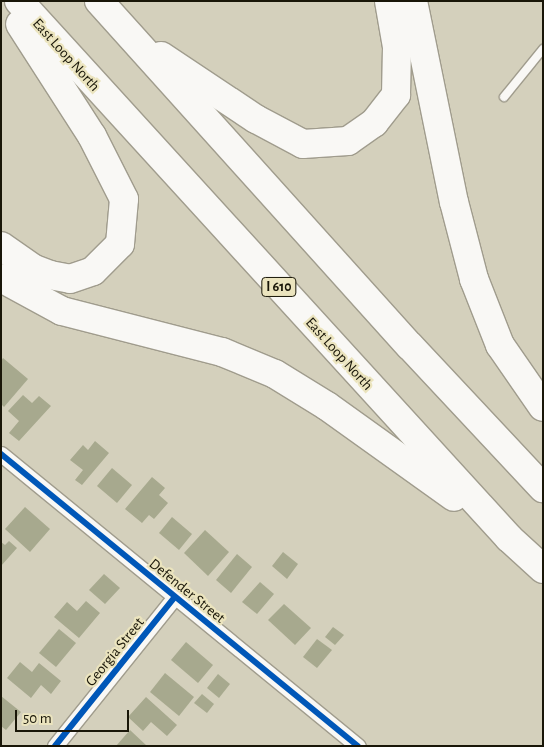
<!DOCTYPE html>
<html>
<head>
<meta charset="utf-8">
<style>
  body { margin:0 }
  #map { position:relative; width:544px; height:747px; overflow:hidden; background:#d4d0bc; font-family:"Alegreya Sans",sans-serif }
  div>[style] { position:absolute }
  .building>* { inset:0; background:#a7a98e }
  .roads { filter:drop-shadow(1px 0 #a09c8d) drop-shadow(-1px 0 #a09c8d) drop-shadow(0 1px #a09c8d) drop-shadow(0 -1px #a09c8d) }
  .service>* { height:8px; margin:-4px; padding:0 4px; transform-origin:4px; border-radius:4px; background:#f9f8f5 }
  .minor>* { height:15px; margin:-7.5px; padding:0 7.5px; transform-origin:7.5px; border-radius:7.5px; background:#f9f8f5 }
  .motorway>* { height:28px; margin:-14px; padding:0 14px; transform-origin:14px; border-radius:14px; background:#f9f8f5 }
  .cycleway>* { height:6px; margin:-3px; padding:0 3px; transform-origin:3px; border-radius:3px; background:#0057b8 }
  span { translate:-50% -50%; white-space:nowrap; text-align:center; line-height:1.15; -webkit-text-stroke:4.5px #ebe4be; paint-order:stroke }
  .shield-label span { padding:1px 4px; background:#ebe4be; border:1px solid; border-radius:4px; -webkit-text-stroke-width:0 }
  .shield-label { font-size:14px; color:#191608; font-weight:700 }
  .street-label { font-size:15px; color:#191608 }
  .frame { position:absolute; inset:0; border:2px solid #191608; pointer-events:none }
  .scale { position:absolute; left:15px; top:710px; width:114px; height:22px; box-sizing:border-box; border:2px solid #191608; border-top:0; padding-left:6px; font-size:15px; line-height:18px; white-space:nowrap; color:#191608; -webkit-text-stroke:4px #ebe4be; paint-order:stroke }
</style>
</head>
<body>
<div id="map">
  <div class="building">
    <div style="clip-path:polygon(3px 358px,28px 379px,4px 407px,1px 404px,1px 361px)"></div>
    <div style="clip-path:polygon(23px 395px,32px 403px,39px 396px,51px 406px,19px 441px,9px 433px,19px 421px,8px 411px)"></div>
    <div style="clip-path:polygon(95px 441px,109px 453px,82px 485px,75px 480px,83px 470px,70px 460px,83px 445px,88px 450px)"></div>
    <div style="clip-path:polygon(112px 468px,132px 485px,117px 503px,97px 486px)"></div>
    <div style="clip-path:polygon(152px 477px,165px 488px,159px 495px,168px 503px,154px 519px,149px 515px,142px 523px,125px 509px)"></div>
    <div style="clip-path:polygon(25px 507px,50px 529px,30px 552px,5px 529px)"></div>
    <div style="clip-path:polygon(172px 517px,192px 534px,179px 550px,159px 533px)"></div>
    <div style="clip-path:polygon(205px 530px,229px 552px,208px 576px,184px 553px)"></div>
    <div style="clip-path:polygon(9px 541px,17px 548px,1px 566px,1px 542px,5px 545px)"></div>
    <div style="clip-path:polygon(283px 552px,298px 564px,287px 579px,272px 566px)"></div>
    <div style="clip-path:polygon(237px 554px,252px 567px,231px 593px,216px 580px)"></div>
    <div style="clip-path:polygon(104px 574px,120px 588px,105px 604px,89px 590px)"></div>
    <div style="clip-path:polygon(260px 582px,274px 594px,257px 614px,242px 602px)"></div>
    <div style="clip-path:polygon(86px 601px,100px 613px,79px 638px,54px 617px,67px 602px,77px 611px)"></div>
    <div style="clip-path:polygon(284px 604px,311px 628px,295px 645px,268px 620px)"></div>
    <div style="clip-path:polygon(333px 627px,344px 635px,335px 645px,325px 637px)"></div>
    <div style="clip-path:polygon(59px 629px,76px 643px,56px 667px,39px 653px)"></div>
    <div style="clip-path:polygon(317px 639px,332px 650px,317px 668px,303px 657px)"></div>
    <div style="clip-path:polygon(186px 642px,213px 665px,198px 683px,171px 660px)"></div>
    <div style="clip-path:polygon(20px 662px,32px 672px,39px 663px,61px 681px,51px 694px,41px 685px,31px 698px,7px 678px)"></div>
    <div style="clip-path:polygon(165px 673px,194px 697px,179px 716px,150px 692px)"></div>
    <div style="clip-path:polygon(218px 674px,230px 684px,219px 698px,207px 688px)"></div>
    <div style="clip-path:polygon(202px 694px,214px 704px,207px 713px,194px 703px)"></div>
    <div style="clip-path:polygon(1px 696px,21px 712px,6px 730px,1px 726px)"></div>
    <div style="clip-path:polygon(146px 697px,177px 725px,167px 736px,151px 722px,143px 731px,128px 717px)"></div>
    <div style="clip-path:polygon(130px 730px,147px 746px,116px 746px)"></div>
  </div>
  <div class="roads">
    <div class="service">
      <div style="left:504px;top:97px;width:62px;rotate:-50.9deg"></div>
    </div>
    <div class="minor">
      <div style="left:1px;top:454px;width:461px;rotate:39.3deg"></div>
      <div style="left:55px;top:746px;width:191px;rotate:-51.2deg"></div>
    </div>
    <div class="motorway">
      <div style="left:19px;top:1px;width:727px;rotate:47.62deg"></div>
      <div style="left:509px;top:538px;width:46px;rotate:42.4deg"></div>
      <div style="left:99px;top:1px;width:464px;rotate:48deg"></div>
      <div style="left:410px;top:346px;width:195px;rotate:46.9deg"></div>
      <div style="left:413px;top:1px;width:205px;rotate:78.5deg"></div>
      <div style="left:454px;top:202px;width:80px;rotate:75.4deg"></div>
      <div style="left:474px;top:279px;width:71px;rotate:68.5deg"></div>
      <div style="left:500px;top:345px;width:75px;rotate:55.3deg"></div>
      <div style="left:161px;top:56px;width:114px;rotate:33.6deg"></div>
      <div style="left:256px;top:119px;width:53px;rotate:28deg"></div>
      <div style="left:303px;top:144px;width:45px;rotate:-3.8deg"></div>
      <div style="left:348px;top:141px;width:32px;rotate:-35deg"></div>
      <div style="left:374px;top:123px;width:36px;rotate:-52deg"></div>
      <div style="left:396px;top:95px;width:48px;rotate:-88.8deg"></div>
      <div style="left:397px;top:47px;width:47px;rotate:-99.9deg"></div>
      <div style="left:1px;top:246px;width:38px;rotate:35deg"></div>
      <div style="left:32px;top:268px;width:19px;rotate:21deg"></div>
      <div style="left:50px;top:275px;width:20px;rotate:11deg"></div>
      <div style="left:70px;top:279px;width:24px;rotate:-19deg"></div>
      <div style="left:93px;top:271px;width:38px;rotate:-45deg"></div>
      <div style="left:120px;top:244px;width:45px;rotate:-84.9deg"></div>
      <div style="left:124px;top:199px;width:71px;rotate:-116.9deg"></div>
      <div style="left:92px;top:136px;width:133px;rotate:-122.7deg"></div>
      <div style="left:1px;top:278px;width:69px;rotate:28.4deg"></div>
      <div style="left:62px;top:311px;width:165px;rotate:14.4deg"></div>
      <div style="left:222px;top:352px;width:57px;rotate:22.5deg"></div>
      <div style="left:275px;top:374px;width:61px;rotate:31.6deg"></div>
      <div style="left:327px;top:406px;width:156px;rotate:35.6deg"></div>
    </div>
  </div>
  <div class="cycleway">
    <div style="left:1px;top:454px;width:461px;rotate:39.3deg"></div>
    <div style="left:55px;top:746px;width:191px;rotate:-51.2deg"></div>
  </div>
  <div class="shield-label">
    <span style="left:279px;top:287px">I 610</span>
  </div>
  <div class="street-label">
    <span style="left:66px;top:55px;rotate:48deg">East Loop North</span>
    <span style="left:339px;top:354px;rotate:48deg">East Loop North</span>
    <span style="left:187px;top:591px;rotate:39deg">Defender Street</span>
    <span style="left:115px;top:652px;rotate:-51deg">Georgia Street</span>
  </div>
  <div class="frame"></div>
  <div class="scale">50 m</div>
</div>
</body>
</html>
